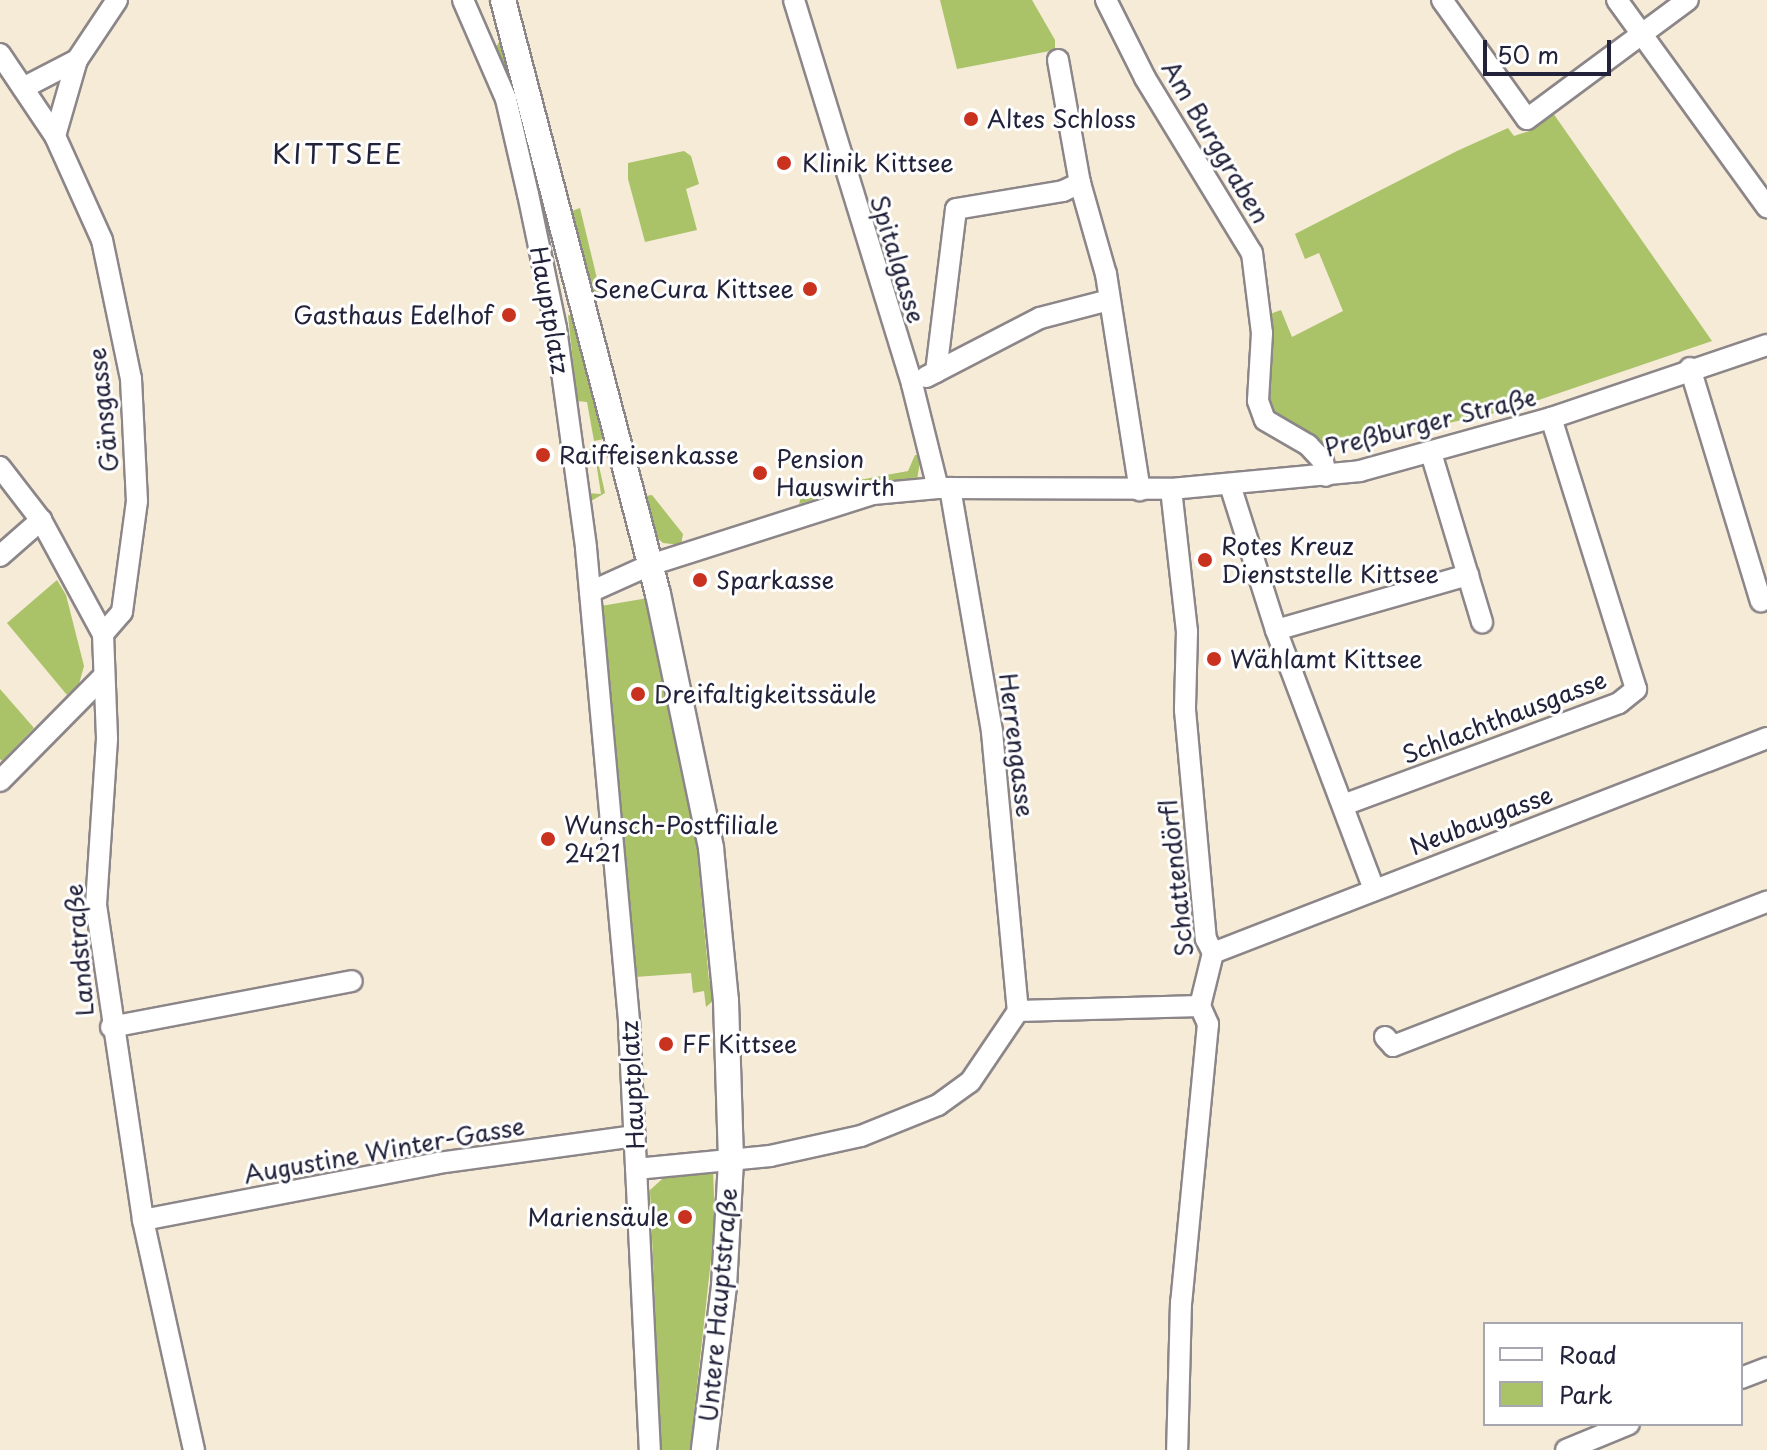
<!DOCTYPE html>
<html>
<head>
<meta charset="utf-8">
<style>
  body { margin:0 }
  #map { position:relative; width:1767px; height:1450px; overflow:hidden; background:#f5ebd7; font-family:"Playpen Sans",sans-serif }
  div>[style] { position:absolute }
  .green>* { inset:0; background:#aac268 }
  .roads { filter:drop-shadow(2px 0 #8c8689) drop-shadow(-2px 0 #8c8689) drop-shadow(0 2px #8c8689) drop-shadow(0 -2px #8c8689) }
  .minor>* { height:20px; margin:-10px; padding:0 10px; transform-origin:10px; border-radius:10px; background:#fff }
  .tertiary>* { height:24px; margin:-12px; padding:0 12px; transform-origin:12px; border-radius:12px; background:#fff }
  .dots>* { width:22px; height:22px; translate:-50% -50%; box-sizing:border-box; border:4px solid #fff; border-radius:50% }
  span { translate:-50% -50%; white-space:nowrap; text-align:center; line-height:1.15; -webkit-text-stroke:6px #fff; paint-order:stroke }
  .poi-label { font-size:24px; color:#22223b }
  .left { translate:0 -50%; text-align:left }
  .right { translate:-100% -50%; text-align:right }
  .street-label { font-size:24px; color:#22223b }
  .quarter-label { font-size:28px; color:#22223b; letter-spacing:2px }
  .legend { position:absolute; left:1483px; top:1322px; width:260px; height:104px; box-sizing:border-box; background:#fff; border:2px solid #a7a7b1; margin:0; padding:10px 14px; list-style:none; font-size:24px; color:#22223b }
  .legend li { display:flex; align-items:center; gap:16px; height:40px }
  .legend b { width:40px; border:2px solid #a7a7b1 }
  .scale { position:absolute; left:1483px; top:40px; width:128px; height:36px; box-sizing:border-box; border:4px solid #22223b; border-top:0; padding-left:10px; font-size:24px; line-height:28px; white-space:nowrap; color:#22223b; -webkit-text-stroke:6px #fff; paint-order:stroke }
</style>
</head>
<body>
<div id="map">
  <div class="green">
    <div style="clip-path:polygon(940px 0,1032px 0,1055px 40px,1055px 50px,957px 69px)"></div>
    <div style="clip-path:polygon(501px 39px,535px 160px,495px 49px)"></div>
    <div style="clip-path:polygon(1553px 113px,1712px 341px,1509px 410px,1331px 448px,1269px 409px,1270px 314px,1281px 310px,1292px 337px,1343px 311px,1319px 253px,1305px 259px,1295px 234px,1457px 151px,1508px 128px,1514px 136px,1529px 131px)"></div>
    <div style="clip-path:polygon(684px 151px,691px 156px,699px 184px,686px 189px,697px 230px,645px 242px,628px 179px,628px 163px)"></div>
    <div style="clip-path:polygon(580px 208px,600px 291px,589px 294px,572px 211px)"></div>
    <div style="clip-path:polygon(568px 315px,574px 317px,604px 439px,594px 441px,587px 402px,577px 401px)"></div>
    <div style="clip-path:polygon(595px 448px,605px 493px,591px 501px,587px 493px,601px 494px,595px 455px,581px 451px)"></div>
    <div style="clip-path:polygon(915px 455px,921px 455px,917px 480px,848px 490px,799px 504px,801px 497px,854px 481px,908px 471px)"></div>
    <div style="clip-path:polygon(652px 495px,683px 534px,681px 545px,663px 543px,651px 532px,645px 496px)"></div>
    <div style="clip-path:polygon(57px 580px,66px 595px,84px 666px,79px 684px,67px 695px,7px 623px)"></div>
    <div style="clip-path:polygon(648px 598px,696px 838px,709px 981px,717px 981px,716px 998px,706px 1007px,704px 991px,693px 993px,691px 973px,635px 977px,601px 606px)"></div>
    <div style="clip-path:polygon(0 689px,34px 728px,2px 761px,0 759px)"></div>
    <div style="clip-path:polygon(713px 1170px,715px 1223px,690px 1450px,661px 1450px,650px 1190px,670px 1172px)"></div>
  </div>
  <div class="roads">
    <div class="minor">
      <div style="left:463px;top:0;width:108px;rotate:66.5deg"></div>
      <div style="left:506px;top:99px;width:98px;rotate:77deg"></div>
      <div style="left:528px;top:194px;width:137px;rotate:78.2deg"></div>
      <div style="left:556px;top:328px;width:222px;rotate:82.2deg"></div>
      <div style="left:586px;top:548px;width:478px;rotate:84.8deg"></div>
      <div style="left:629px;top:1024px;width:427px;rotate:87.2deg"></div>
      <div style="left:794px;top:0;width:402px;rotate:72.9deg"></div>
      <div style="left:912px;top:384px;width:107px;rotate:76deg"></div>
      <div style="left:1106px;top:0;width:87px;rotate:63.4deg"></div>
      <div style="left:1145px;top:78px;width:205px;rotate:58.6deg"></div>
      <div style="left:1252px;top:253px;width:81px;rotate:82.9deg"></div>
      <div style="left:1262px;top:333px;width:68px;rotate:93.4deg"></div>
      <div style="left:1258px;top:401px;width:20px;rotate:70deg"></div>
      <div style="left:1265px;top:420px;width:50px;rotate:30.2deg"></div>
      <div style="left:1308px;top:445px;width:22px;rotate:47deg"></div>
      <div style="left:1323px;top:461px;width:15px;rotate:79deg"></div>
      <div style="left:1442px;top:0;width:146px;rotate:54.5deg"></div>
      <div style="left:1527px;top:119px;width:200px;rotate:-36.5deg"></div>
      <div style="left:1617px;top:0;width:256px;rotate:54.1deg"></div>
      <div style="left:0;top:54px;width:99px;rotate:56.1deg"></div>
      <div style="left:55px;top:136px;width:114px;rotate:65.7deg"></div>
      <div style="left:102px;top:240px;width:142px;rotate:78.2deg"></div>
      <div style="left:131px;top:379px;width:122px;rotate:87.2deg"></div>
      <div style="left:137px;top:501px;width:112px;rotate:97.7deg"></div>
      <div style="left:122px;top:612px;width:29px;rotate:131deg"></div>
      <div style="left:1058px;top:60px;width:125px;rotate:79.9deg"></div>
      <div style="left:1080px;top:183px;width:95px;rotate:74.1deg"></div>
      <div style="left:1106px;top:274px;width:219px;rotate:81.1deg"></div>
      <div style="left:23px;top:88px;width:61px;rotate:-27.4deg"></div>
      <div style="left:55px;top:136px;width:79px;rotate:-73.9deg"></div>
      <div style="left:77px;top:60px;width:72px;rotate:-56.3deg"></div>
      <div style="left:1690px;top:368px;width:244px;rotate:73.1deg"></div>
      <div style="left:936px;top:372px;width:164px;rotate:-83deg"></div>
      <div style="left:956px;top:209px;width:109px;rotate:-9.5deg"></div>
      <div style="left:1063px;top:191px;width:19px;rotate:-25deg"></div>
      <div style="left:926px;top:377px;width:128px;rotate:-27.4deg"></div>
      <div style="left:1040px;top:318px;width:71px;rotate:-14.6deg"></div>
      <div style="left:1431px;top:453px;width:177px;rotate:73.2deg"></div>
      <div style="left:0;top:467px;width:67px;rotate:52.3deg"></div>
      <div style="left:41px;top:520px;width:130px;rotate:61.5deg"></div>
      <div style="left:103px;top:634px;width:105px;rotate:87.8deg"></div>
      <div style="left:107px;top:739px;width:166px;rotate:93.8deg"></div>
      <div style="left:96px;top:905px;width:318px;rotate:81.5deg"></div>
      <div style="left:143px;top:1220px;width:236px;rotate:77.5deg"></div>
      <div style="left:1230px;top:485px;width:152px;rotate:72.4deg"></div>
      <div style="left:1276px;top:630px;width:278px;rotate:69.3deg"></div>
      <div style="left:950px;top:488px;width:248px;rotate:80.2deg"></div>
      <div style="left:992px;top:732px;width:280px;rotate:84.7deg"></div>
      <div style="left:1171px;top:489px;width:143px;rotate:83.6deg"></div>
      <div style="left:1187px;top:631px;width:79px;rotate:91.5deg"></div>
      <div style="left:1185px;top:710px;width:230px;rotate:84.8deg"></div>
      <div style="left:1206px;top:939px;width:16px;rotate:63deg"></div>
      <div style="left:1213px;top:953px;width:55px;rotate:103.8deg"></div>
      <div style="left:1200px;top:1006px;width:20px;rotate:66deg"></div>
      <div style="left:1208px;top:1024px;width:279px;rotate:95.5deg"></div>
      <div style="left:1181px;top:1302px;width:148px;rotate:91.5deg"></div>
      <div style="left:0;top:556px;width:55px;rotate:-41.3deg"></div>
      <div style="left:590px;top:592px;width:66px;rotate:-24.2deg"></div>
      <div style="left:650px;top:565px;width:234px;rotate:-17.7deg"></div>
      <div style="left:873px;top:494px;width:65px;rotate:-5.3deg"></div>
      <div style="left:938px;top:488px;width:233px;rotate:0.2deg"></div>
      <div style="left:1171px;top:489px;width:190px;rotate:-5.4deg"></div>
      <div style="left:1360px;top:471px;width:198px;rotate:-15.5deg"></div>
      <div style="left:1551px;top:418px;width:228px;rotate:-18.7deg"></div>
      <div style="left:1276px;top:630px;width:200px;rotate:-16deg"></div>
      <div style="left:0;top:781px;width:145px;rotate:-45.3deg"></div>
      <div style="left:1346px;top:804px;width:291px;rotate:-20.3deg"></div>
      <div style="left:1619px;top:703px;width:22px;rotate:-39deg"></div>
      <div style="left:1636px;top:689px;width:284px;rotate:-107.4deg"></div>
      <div style="left:1213px;top:953px;width:594px;rotate:-21.21deg"></div>
      <div style="left:111px;top:1027px;width:245px;rotate:-10.8deg"></div>
      <div style="left:1385px;top:1037px;width:12px;rotate:48deg"></div>
      <div style="left:1393px;top:1046px;width:401px;rotate:-21.1deg"></div>
      <div style="left:636px;top:1169px;width:135px;rotate:-5.5deg"></div>
      <div style="left:770px;top:1156px;width:93px;rotate:-12.4deg"></div>
      <div style="left:861px;top:1136px;width:83px;rotate:-21.9deg"></div>
      <div style="left:938px;top:1105px;width:39px;rotate:-36deg"></div>
      <div style="left:970px;top:1082px;width:86px;rotate:-55.9deg"></div>
      <div style="left:1018px;top:1011px;width:182px;rotate:-1.6deg"></div>
      <div style="left:143px;top:1220px;width:300px;rotate:-10.9deg"></div>
      <div style="left:438px;top:1163px;width:198px;rotate:-7.8deg"></div>
      <div style="left:1741px;top:1378px;width:28px;rotate:-21deg"></div>
      <div style="left:1566px;top:1450px;width:68px;rotate:-22.4deg"></div>
    </div>
    <div class="tertiary">
      <div style="left:503px;top:0;width:614px;rotate:75.38deg"></div>
      <div style="left:658px;top:594px;width:259px;rotate:78.2deg"></div>
      <div style="left:711px;top:848px;width:154px;rotate:84.4deg"></div>
      <div style="left:726px;top:1001px;width:160px;rotate:88.2deg"></div>
      <div style="left:731px;top:1161px;width:125px;rotate:93.2deg"></div>
      <div style="left:724px;top:1286px;width:165px;rotate:97deg"></div>
    </div>
  </div>
  <div class="dots">
    <div style="left:971px;top:119px;background:#c8321e"></div>
    <div style="left:784px;top:163px;background:#c8321e"></div>
    <div style="left:810px;top:289px;background:#c8321e"></div>
    <div style="left:509px;top:315px;background:#c8321e"></div>
    <div style="left:543px;top:455px;background:#c8321e"></div>
    <div style="left:760px;top:473px;background:#c8321e"></div>
    <div style="left:1205px;top:560px;background:#c8321e"></div>
    <div style="left:700px;top:580px;background:#c8321e"></div>
    <div style="left:1214px;top:659px;background:#c8321e"></div>
    <div style="left:638px;top:694px;background:#c8321e"></div>
    <div style="left:548px;top:839px;background:#c8321e"></div>
    <div style="left:666px;top:1044px;background:#c8321e"></div>
    <div style="left:685px;top:1217px;background:#c8321e"></div>
  </div>
  <div class="poi-label">
    <span class="left" style="left:987px;top:119px">Altes Schloss</span>
    <span class="left" style="left:802px;top:163px">Klinik Kittsee</span>
    <span class="right" style="left:794px;top:289px">SeneCura Kittsee</span>
    <span class="right" style="left:493px;top:315px">Gasthaus Edelhof</span>
    <span class="left" style="left:559px;top:455px">Raiffeisenkasse</span>
    <span class="left" style="left:776px;top:473px">Pension<br>Hauswirth</span>
    <span class="left" style="left:1221px;top:560px">Rotes Kreuz<br>Dienststelle Kittsee</span>
    <span class="left" style="left:716px;top:580px">Sparkasse</span>
    <span class="left" style="left:1230px;top:659px">Wählamt Kittsee</span>
    <span class="left" style="left:654px;top:694px">Dreifaltigkeitssäule</span>
    <span class="left" style="left:564px;top:839px">Wunsch-Postfiliale<br>2421</span>
    <span class="left" style="left:682px;top:1044px">FF Kittsee</span>
    <span class="right" style="left:669px;top:1217px">Mariensäule</span>
  </div>
  <div class="street-label">
    <span style="left:1216px;top:142px;rotate:59deg">Am Burggraben</span>
    <span style="left:898px;top:259px;rotate:73deg">Spitalgasse</span>
    <span style="left:550px;top:310px;rotate:80deg">Hauptplatz</span>
    <span style="left:103px;top:410px;rotate:-96deg">Gänsgasse</span>
    <span style="left:1430px;top:422px;rotate:-14deg">Preßburger Straße</span>
    <span style="left:1504px;top:717px;rotate:-21deg">Schlachthausgasse</span>
    <span style="left:1017px;top:745px;rotate:83deg">Herrengasse</span>
    <span style="left:1481px;top:820px;rotate:-21deg">Neubaugasse</span>
    <span style="left:1176px;top:878px;rotate:-96deg">Schattendörfl</span>
    <span style="left:79px;top:950px;rotate:-95deg">Landstraße</span>
    <span style="left:632px;top:1085px;rotate:-93deg">Hauptplatz</span>
    <span style="left:384px;top:1150px;rotate:-10deg">Augustine Winter-Gasse</span>
    <span style="left:718px;top:1305px;rotate:-85deg">Untere Hauptstraße</span>
  </div>
  <div class="quarter-label">
    <span style="left:338px;top:153px">KITTSEE</span>
  </div>
  <ul class="legend">
  <li><b style="height:10px;background:#fff"></b>Road</li>
  <li><b style="height:22px;background:#aac268"></b>Park</li>
  </ul>
  <div class="scale">50 m</div>
</div>
</body>
</html>
